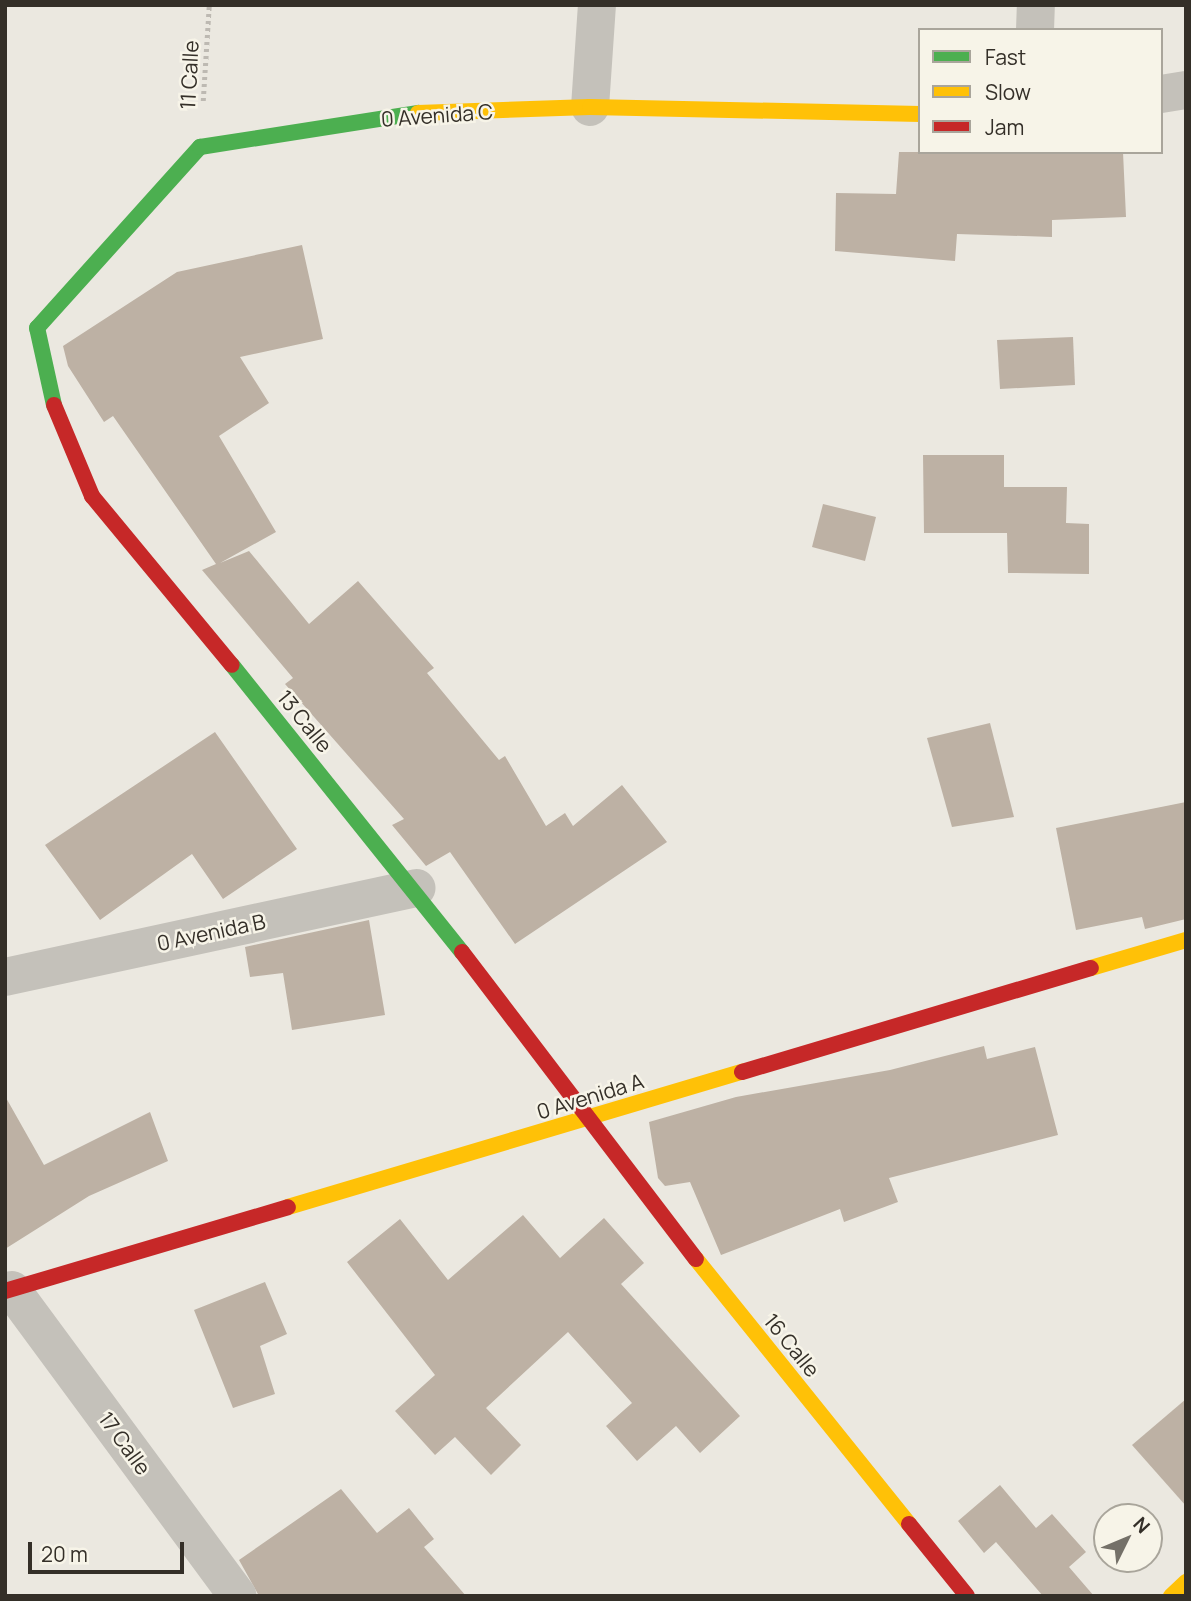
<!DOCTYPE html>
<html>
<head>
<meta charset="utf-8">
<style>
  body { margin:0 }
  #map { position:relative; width:1191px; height:1601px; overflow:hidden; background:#ebe8e0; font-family:Manrope,sans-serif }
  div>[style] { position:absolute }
  .building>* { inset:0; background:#bdb1a4 }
  .path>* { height:4.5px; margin-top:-2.25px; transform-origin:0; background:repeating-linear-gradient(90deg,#bdb9b2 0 3.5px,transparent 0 7px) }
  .street>* { height:38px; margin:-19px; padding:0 19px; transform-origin:19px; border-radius:19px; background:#c4c1ba }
  .fast>* { height:16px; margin:-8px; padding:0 8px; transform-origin:8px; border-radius:8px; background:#4caf50 }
  .slow>* { height:16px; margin:-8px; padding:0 8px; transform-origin:8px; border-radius:8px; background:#ffc107 }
  .jam>* { height:16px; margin:-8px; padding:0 8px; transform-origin:8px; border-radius:8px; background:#c62828 }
  span { translate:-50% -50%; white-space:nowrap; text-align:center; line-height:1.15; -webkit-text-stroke:5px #f7f4e8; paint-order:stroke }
  .street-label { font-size:21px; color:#342f28 }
  .frame { position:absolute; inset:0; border:7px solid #342f28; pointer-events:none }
  .legend { position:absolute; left:918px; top:28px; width:245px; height:126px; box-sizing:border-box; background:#f7f4e8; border:2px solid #a9a59b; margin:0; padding:9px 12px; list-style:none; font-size:21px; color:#342f28 }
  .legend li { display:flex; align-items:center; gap:14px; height:35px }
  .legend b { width:35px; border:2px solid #a9a59b }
  .north { position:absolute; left:1093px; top:1503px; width:70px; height:70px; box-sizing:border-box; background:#f7f4e8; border:2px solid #a9a59b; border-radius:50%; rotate:47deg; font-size:19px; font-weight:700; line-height:28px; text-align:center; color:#342f28 }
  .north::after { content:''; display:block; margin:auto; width:24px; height:32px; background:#747068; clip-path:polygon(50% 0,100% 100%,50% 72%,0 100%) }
  .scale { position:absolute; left:28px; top:1542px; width:156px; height:32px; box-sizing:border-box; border:4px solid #342f28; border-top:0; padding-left:9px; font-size:21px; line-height:24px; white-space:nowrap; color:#342f28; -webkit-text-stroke:5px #f7f4e8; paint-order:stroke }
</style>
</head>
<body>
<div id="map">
  <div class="building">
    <div style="clip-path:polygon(899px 152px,1123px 152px,1126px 217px,1052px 220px,1052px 237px,957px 234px,955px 261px,835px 251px,836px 193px,896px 194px)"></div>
    <div style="clip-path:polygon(302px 245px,323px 339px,240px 357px,269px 403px,219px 436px,276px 532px,220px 563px,249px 551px,309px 624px,358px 581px,434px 668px,427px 673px,499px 760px,505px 756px,546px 826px,565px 813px,573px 826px,622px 785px,667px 842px,515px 944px,450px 852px,426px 866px,392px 825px,404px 819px,285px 684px,293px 678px,202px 570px,216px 564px,113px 416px,104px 422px,68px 366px,63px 346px,177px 272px)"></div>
    <div style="clip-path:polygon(1073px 337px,1075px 385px,1000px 389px,997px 340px)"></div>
    <div style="clip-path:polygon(923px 455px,1004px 455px,1004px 487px,1067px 487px,1066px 523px,1089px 524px,1089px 574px,1008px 573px,1007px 533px,924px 533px)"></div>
    <div style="clip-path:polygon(823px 504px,876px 517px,865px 561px,812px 547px)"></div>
    <div style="clip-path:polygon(990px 723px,1014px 817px,952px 827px,927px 738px)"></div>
    <div style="clip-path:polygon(215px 732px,297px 849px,223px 899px,192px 854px,100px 920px,45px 845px)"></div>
    <div style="clip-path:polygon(1186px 802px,1186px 919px,1145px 929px,1142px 917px,1076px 930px,1056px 828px)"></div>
    <div style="clip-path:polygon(369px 920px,385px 1015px,292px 1030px,283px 973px,250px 977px,245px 947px)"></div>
    <div style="clip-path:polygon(984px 1046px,987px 1059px,1035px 1047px,1058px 1135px,889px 1178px,898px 1202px,844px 1222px,840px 1209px,721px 1255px,690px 1182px,665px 1186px,658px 1178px,649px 1122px,736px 1097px,890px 1070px)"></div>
    <div style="clip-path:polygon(5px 1096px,44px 1165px,150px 1112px,168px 1161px,89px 1196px,5px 1249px)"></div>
    <div style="clip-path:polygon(523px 1215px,560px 1258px,604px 1218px,644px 1263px,621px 1284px,740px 1416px,700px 1453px,676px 1426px,637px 1461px,606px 1426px,632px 1403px,568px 1332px,486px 1408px,521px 1445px,491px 1475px,455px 1437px,435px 1455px,395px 1411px,435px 1375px,347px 1262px,400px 1219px,448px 1280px)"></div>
    <div style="clip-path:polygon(265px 1282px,287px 1334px,260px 1346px,275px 1394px,233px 1408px,194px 1310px)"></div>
    <div style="clip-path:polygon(1186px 1399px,1186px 1506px,1132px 1445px)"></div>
    <div style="clip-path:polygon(1000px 1485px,1036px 1528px,1052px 1514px,1086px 1552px,1069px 1567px,1094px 1596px,1043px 1596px,996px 1542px,984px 1553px,958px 1521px)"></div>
    <div style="clip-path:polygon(341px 1489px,377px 1533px,409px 1508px,434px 1539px,424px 1547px,466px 1596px,259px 1596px,239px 1560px)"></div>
  </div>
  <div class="path">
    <div style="left:203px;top:101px;width:96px;rotate:-86.4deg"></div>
  </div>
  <div class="street">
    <div style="left:1035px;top:30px;width:25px;rotate:-88deg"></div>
    <div style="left:1161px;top:94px;width:25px;rotate:-9deg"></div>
    <div style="left:590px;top:107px;width:102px;rotate:-86.1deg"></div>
    <div style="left:5px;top:977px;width:421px;rotate:-12.2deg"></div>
    <div style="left:12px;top:1290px;width:380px;rotate:53.6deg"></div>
  </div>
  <div class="fast">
    <div style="left:54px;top:405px;width:79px;rotate:-102.4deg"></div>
    <div style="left:37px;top:328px;width:244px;rotate:-48deg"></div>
    <div style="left:200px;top:147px;width:221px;rotate:-8.9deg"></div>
    <div style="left:232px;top:665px;width:368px;rotate:51.3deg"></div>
  </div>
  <div class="slow">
    <div style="left:418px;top:113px;width:172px;rotate:-2deg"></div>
    <div style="left:590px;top:107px;width:330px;rotate:1.2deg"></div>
    <div style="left:1091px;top:968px;width:99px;rotate:-16.4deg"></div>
    <div style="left:288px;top:1207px;width:474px;rotate:-16.6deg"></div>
    <div style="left:696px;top:1259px;width:340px;rotate:51.2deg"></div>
    <div style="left:1171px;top:1596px;width:21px;rotate:-43deg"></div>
  </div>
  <div class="jam">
    <div style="left:54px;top:405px;width:99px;rotate:67.3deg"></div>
    <div style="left:92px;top:496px;width:219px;rotate:50.4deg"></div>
    <div style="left:462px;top:952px;width:386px;rotate:52.7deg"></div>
    <div style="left:742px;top:1072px;width:364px;rotate:-16.6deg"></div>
    <div style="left:5px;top:1291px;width:295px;rotate:-16.5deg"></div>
    <div style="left:909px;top:1524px;width:92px;rotate:51.1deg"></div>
  </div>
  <div class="street-label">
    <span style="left:189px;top:75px;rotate:-87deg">11 Calle</span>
    <span style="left:437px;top:115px;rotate:-4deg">0 Avenida C</span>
    <span style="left:305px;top:721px;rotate:51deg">13 Calle</span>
    <span style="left:211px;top:932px;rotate:-12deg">0 Avenida B</span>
    <span style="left:590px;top:1096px;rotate:-17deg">0 Avenida A</span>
    <span style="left:792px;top:1345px;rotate:51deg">16 Calle</span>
    <span style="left:125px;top:1443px;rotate:54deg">17 Calle</span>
  </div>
  <div class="frame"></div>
  <ul class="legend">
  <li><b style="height:9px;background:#4caf50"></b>Fast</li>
  <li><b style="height:9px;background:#ffc107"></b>Slow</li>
  <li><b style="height:9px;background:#c62828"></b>Jam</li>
  </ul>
  <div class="north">N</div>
  <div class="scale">20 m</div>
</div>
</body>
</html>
